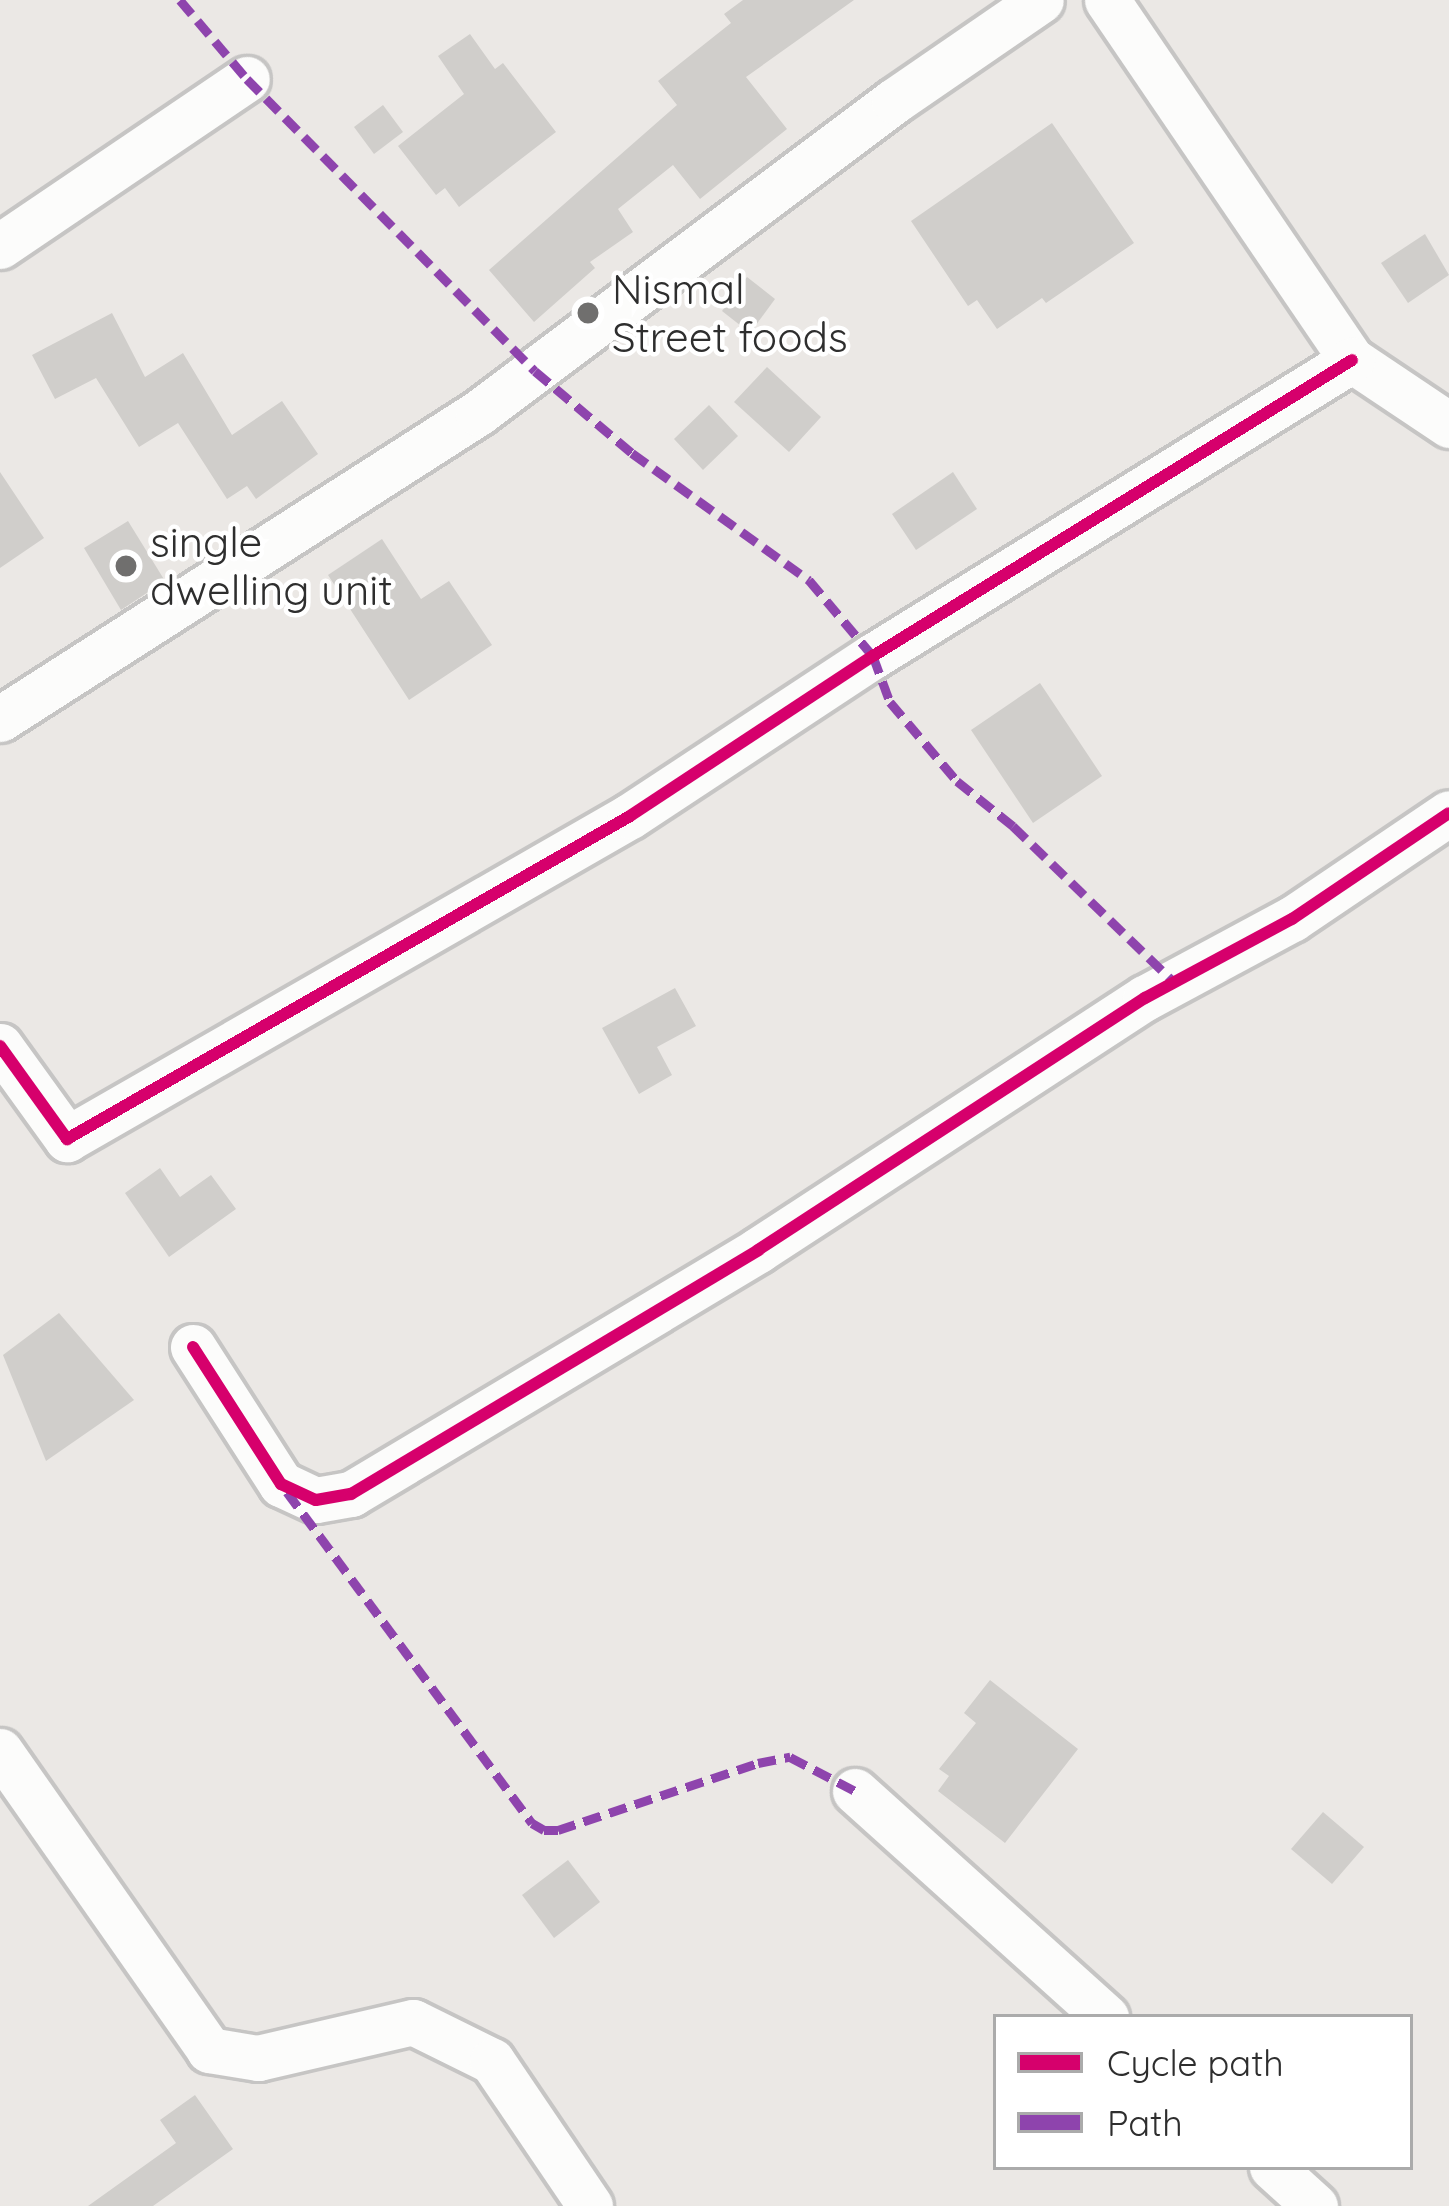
<!DOCTYPE html>
<html>
<head>
<meta charset="utf-8">
<style>
  body { margin:0 }
  #map { position:relative; width:1449px; height:2206px; overflow:hidden; background:#ebe8e5; font-family:Quicksand,sans-serif }
  div>[style] { position:absolute }
  .building>* { inset:0; background:#d0cecb }
  .roads { filter:drop-shadow(3px 0 #c6c5c4) drop-shadow(-3px 0 #c6c5c4) drop-shadow(0 3px #c6c5c4) drop-shadow(0 -3px #c6c5c4) }
  .minor>* { height:45px; margin:-22.5px; padding:0 22.5px; transform-origin:22.5px; border-radius:22.5px; background:#fcfcfb }
  .quiet>* { height:9px; margin-top:-4.5px; transform-origin:0; background:repeating-linear-gradient(90deg,#8e44ad 0 18px,transparent 0 27px) }
  .cycleway>* { height:12px; margin:-6px; padding:0 6px; transform-origin:6px; border-radius:6px; background:#d6006c }
  .dots>* { width:33px; height:33px; translate:-50% -50%; box-sizing:border-box; border:6px solid #fff; border-radius:50% }
  span { translate:-50% -50%; white-space:nowrap; text-align:center; line-height:1.15; -webkit-text-stroke:9px #fff; paint-order:stroke }
  .poi-label { font-size:42px; color:#2e2e2e }
  .left { translate:0 -50%; text-align:left }
  .legend { position:absolute; left:993px; top:2014px; width:420px; height:156px; box-sizing:border-box; background:#fff; border:3px solid #ababab; margin:0; padding:15px 21px; list-style:none; font-size:36px; color:#2e2e2e }
  .legend li { display:flex; align-items:center; gap:24px; height:60px }
  .legend b { width:60px; border:3px solid #ababab }
</style>
</head>
<body>
<div id="map">
  <div class="building">
    <div style="clip-path:polygon(743px 0,854px 0,746px 77px,787px 129px,700px 199px,673px 165px,618px 209px,633px 232px,590px 262px,595px 268px,534px 322px,489px 270px,677px 105px,658px 81px,731px 23px,724px 14px)"></div>
    <div style="clip-path:polygon(470px 34px,495px 69px,503px 63px,556px 132px,459px 207px,445px 188px,436px 195px,398px 146px,464px 94px,438px 56px)"></div>
    <div style="clip-path:polygon(383px 105px,403px 132px,374px 154px,354px 127px)"></div>
    <div style="clip-path:polygon(1052px 123px,1134px 243px,1046px 303px,1042px 298px,997px 329px,977px 300px,968px 306px,911px 221px)"></div>
    <div style="clip-path:polygon(1425px 234px,1449px 275px,1408px 303px,1381px 263px)"></div>
    <div style="clip-path:polygon(747px 277px,775px 299px,750px 333px,722px 311px)"></div>
    <div style="clip-path:polygon(112px 313px,145px 377px,183px 353px,232px 435px,282px 401px,318px 454px,256px 499px,247px 486px,227px 499px,178px 423px,139px 447px,96px 378px,55px 399px,32px 355px)"></div>
    <div style="clip-path:polygon(767px 367px,821px 417px,789px 452px,734px 402px)"></div>
    <div style="clip-path:polygon(709px 405px,738px 436px,703px 470px,674px 439px)"></div>
    <div style="clip-path:polygon(0 472px,44px 538px,0 568px)"></div>
    <div style="clip-path:polygon(953px 472px,977px 509px,916px 550px,892px 514px)"></div>
    <div style="clip-path:polygon(128px 521px,165px 581px,121px 610px,84px 548px)"></div>
    <div style="clip-path:polygon(382px 539px,421px 599px,449px 581px,492px 645px,409px 700px,328px 575px)"></div>
    <div style="clip-path:polygon(1040px 683px,1102px 776px,1033px 823px,971px 730px)"></div>
    <div style="clip-path:polygon(675px 988px,696px 1026px,657px 1047px,672px 1075px,639px 1094px,602px 1028px)"></div>
    <div style="clip-path:polygon(160px 1168px,180px 1197px,211px 1175px,236px 1209px,169px 1257px,125px 1193px)"></div>
    <div style="clip-path:polygon(59px 1313px,134px 1400px,46px 1461px,3px 1355px)"></div>
    <div style="clip-path:polygon(990px 1680px,1078px 1749px,1005px 1843px,938px 1791px,949px 1776px,939px 1769px,976px 1723px,964px 1713px)"></div>
    <div style="clip-path:polygon(1323px 1812px,1364px 1847px,1332px 1884px,1291px 1849px)"></div>
    <div style="clip-path:polygon(568px 1860px,600px 1902px,554px 1938px,522px 1895px)"></div>
    <div style="clip-path:polygon(195px 2095px,233px 2149px,153px 2206px,88px 2206px,176px 2143px,160px 2120px)"></div>
  </div>
  <div class="roads">
    <div class="minor">
      <div style="left:1107px;top:0;width:435px;rotate:55.8deg"></div>
      <div style="left:1352px;top:360px;width:117px;rotate:33.8deg"></div>
      <div style="left:0;top:246px;width:298px;rotate:-34.1deg"></div>
      <div style="left:0;top:719px;width:568px;rotate:-32.63deg"></div>
      <div style="left:478px;top:413px;width:520px;rotate:-36.87deg"></div>
      <div style="left:894px;top:101px;width:178px;rotate:-34.5deg"></div>
      <div style="left:0;top:1046px;width:115px;rotate:54.2deg"></div>
      <div style="left:67px;top:1139px;width:649px;rotate:-29.84deg"></div>
      <div style="left:630px;top:816px;width:291px;rotate:-33.4deg"></div>
      <div style="left:873px;top:656px;width:563px;rotate:-31.71deg"></div>
      <div style="left:193px;top:1347px;width:163px;rotate:57.3deg"></div>
      <div style="left:281px;top:1484px;width:38px;rotate:25deg"></div>
      <div style="left:316px;top:1500px;width:36px;rotate:-10deg"></div>
      <div style="left:351px;top:1494px;width:475px;rotate:-30.9deg"></div>
      <div style="left:758px;top:1250px;width:462px;rotate:-33.1deg"></div>
      <div style="left:1145px;top:998px;width:167px;rotate:-28.3deg"></div>
      <div style="left:1292px;top:919px;width:189px;rotate:-34deg"></div>
      <div style="left:0;top:1751px;width:365px;rotate:55deg"></div>
      <div style="left:209px;top:2050px;width:50px;rotate:9.3deg"></div>
      <div style="left:258px;top:2058px;width:159px;rotate:-13.1deg"></div>
      <div style="left:413px;top:2022px;width:88px;rotate:26.3deg"></div>
      <div style="left:492px;top:2061px;width:175px;rotate:55.9deg"></div>
      <div style="left:855px;top:1791px;width:338px;rotate:42deg"></div>
      <div style="left:1272px;top:2167px;width:58px;rotate:42.2deg"></div>
    </div>
  </div>
  <div class="quiet">
    <div style="left:180px;top:0;width:104px;rotate:49.7deg"></div>
    <div style="left:247px;top:79px;width:410px;rotate:45.4deg"></div>
    <div style="left:535px;top:371px;width:127px;rotate:40.2deg"></div>
    <div style="left:632px;top:453px;width:218px;rotate:35.7deg"></div>
    <div style="left:809px;top:580px;width:99px;rotate:49.9deg"></div>
    <div style="left:873px;top:656px;width:49px;rotate:69.7deg"></div>
    <div style="left:890px;top:702px;width:104px;rotate:49.7deg"></div>
    <div style="left:957px;top:781px;width:72px;rotate:38.8deg"></div>
    <div style="left:1013px;top:826px;width:226px;rotate:44.1deg"></div>
    <div style="left:287px;top:1492px;width:412px;rotate:53.5deg"></div>
    <div style="left:532px;top:1823px;width:14px;rotate:30deg"></div>
    <div style="left:544px;top:1830px;width:14px"></div>
    <div style="left:558px;top:1830px;width:211px;rotate:-18.5deg"></div>
    <div style="left:758px;top:1763px;width:33px;rotate:-11deg"></div>
    <div style="left:790px;top:1757px;width:73px;rotate:27.6deg"></div>
  </div>
  <div class="cycleway">
    <div style="left:0;top:1046px;width:115px;rotate:54.2deg"></div>
    <div style="left:67px;top:1139px;width:649px;rotate:-29.84deg"></div>
    <div style="left:630px;top:816px;width:291px;rotate:-33.4deg"></div>
    <div style="left:873px;top:656px;width:563px;rotate:-31.71deg"></div>
    <div style="left:193px;top:1347px;width:163px;rotate:57.3deg"></div>
    <div style="left:281px;top:1484px;width:38px;rotate:25deg"></div>
    <div style="left:316px;top:1500px;width:36px;rotate:-10deg"></div>
    <div style="left:351px;top:1494px;width:475px;rotate:-30.9deg"></div>
    <div style="left:758px;top:1250px;width:462px;rotate:-33.1deg"></div>
    <div style="left:1145px;top:998px;width:167px;rotate:-28.3deg"></div>
    <div style="left:1292px;top:919px;width:189px;rotate:-34deg"></div>
  </div>
  <div class="dots">
    <div style="left:588px;top:313px;background:#706f6e"></div>
    <div style="left:126px;top:566px;background:#706f6e"></div>
  </div>
  <div class="poi-label">
    <span class="left" style="left:612px;top:313px">Nismal<br>Street foods</span>
    <span class="left" style="left:150px;top:566px">single<br>dwelling unit</span>
  </div>
  <ul class="legend">
  <li><b style="height:15px;background:#d6006c"></b>Cycle path</li>
  <li><b style="height:15px;background:#8e44ad"></b>Path</li>
  </ul>
</div>
</body>
</html>
